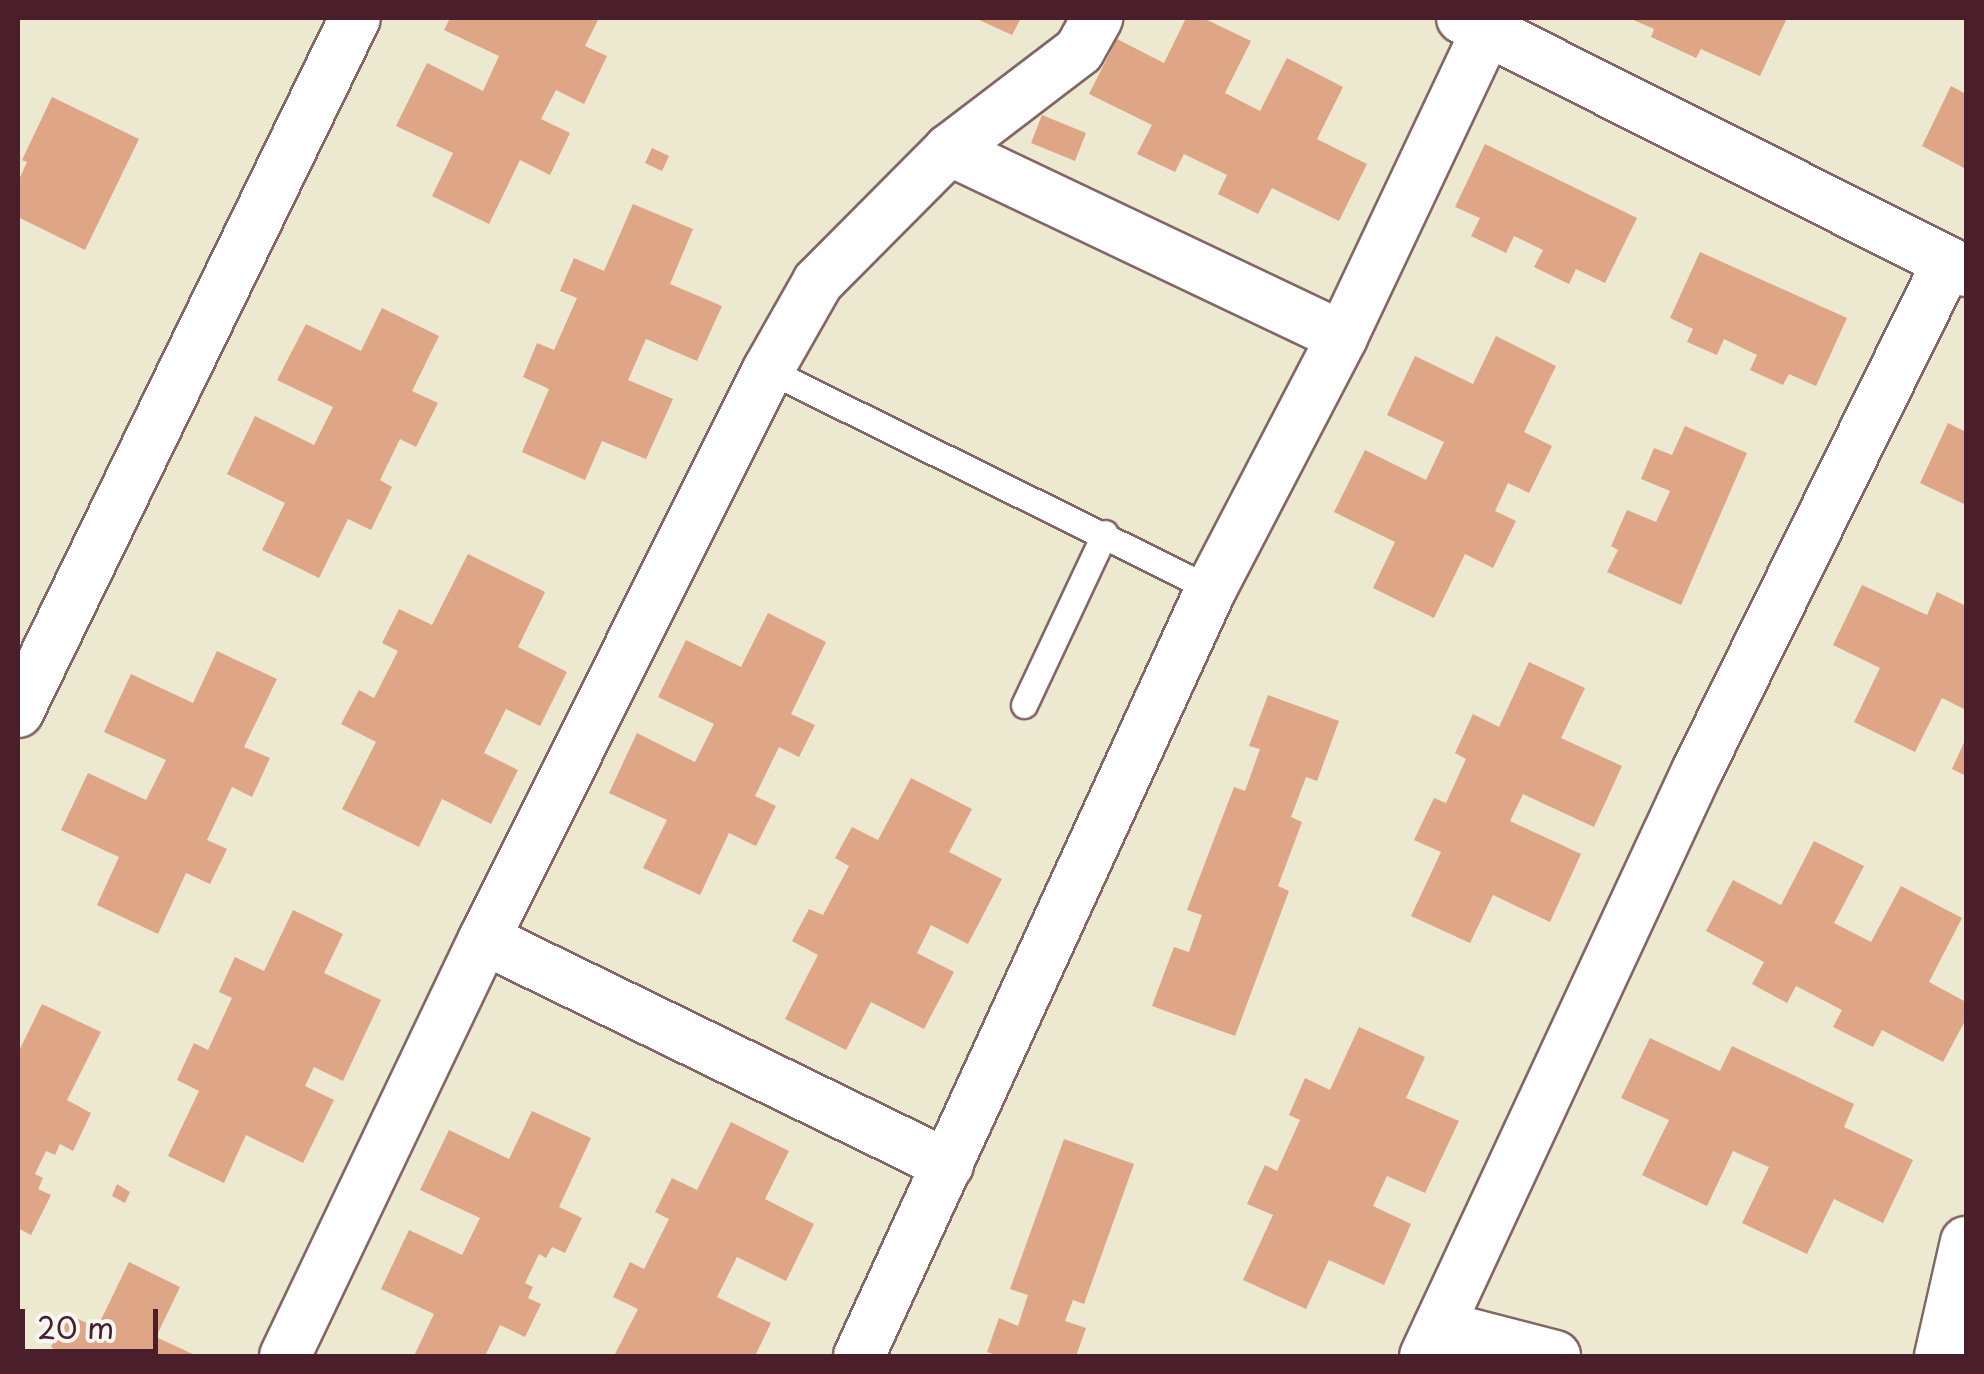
<!DOCTYPE html>
<html>
<head>
<meta charset="utf-8">
<style>
  body { margin:0 }
  #map { position:relative; width:1984px; height:1374px; overflow:hidden; background:#ede9d1; font-family:"Playpen Sans",sans-serif }
  div>[style] { position:absolute }
  .building>* { inset:0; background:#dea586 }
  .roads { filter:drop-shadow(2px 0 #836665) drop-shadow(-2px 0 #836665) drop-shadow(0 2px #836665) drop-shadow(0 -2px #836665) }
  .service>* { height:25px; margin:-12.5px; padding:0 12.5px; transform-origin:12.5px; border-radius:12.5px; background:#fff }
  .minor>* { height:50px; margin:-25px; padding:0 25px; transform-origin:25px; border-radius:25px; background:#fff }
  span { translate:-50% -50%; white-space:nowrap; text-align:center; line-height:1.15; -webkit-text-stroke:8px #f6f6f2; paint-order:stroke }
  .frame { position:absolute; inset:0; border:20px solid #4a1f2b; pointer-events:none }
  .scale { position:absolute; left:20px; top:1309px; width:138px; height:45px; box-sizing:border-box; border:5px solid #4a1f2b; border-top:0; padding-left:12px; font-size:30px; line-height:35px; white-space:nowrap; color:#4a1f2b; -webkit-text-stroke:8px #f6f6f2; paint-order:stroke }
</style>
</head>
<body>
<div id="map">
  <div class="building">
    <div style="clip-path:polygon(450px 18px,599px 18px,585px 46px,607px 56px,584px 104px,556px 90px,541px 119px,570px 133px,550px 175px,520px 160px,489px 224px,432px 196px,453px 153px,396px 126px,427px 63px,483px 91px,499px 56px,444px 30px)"></div>
    <div style="clip-path:polygon(975px 18px,1021px 18px,1012px 35px)"></div>
    <div style="clip-path:polygon(1186px 18px,1203px 18px,1251px 41px,1225px 93px,1260px 111px,1287px 58px,1343px 87px,1317px 139px,1367px 164px,1339px 221px,1272px 188px,1258px 214px,1218px 194px,1227px 175px,1184px 154px,1175px 172px,1137px 154px,1152px 125px,1089px 94px,1117px 39px,1164px 63px)"></div>
    <div style="clip-path:polygon(1629px 18px,1787px 18px,1760px 76px,1701px 49px,1696px 58px,1651px 37px,1654px 29px)"></div>
    <div style="clip-path:polygon(1951px 86px,1966px 94px,1966px 169px,1922px 146px)"></div>
    <div style="clip-path:polygon(52px 97px,139px 139px,85px 250px,18px 217px,18px 182px,27px 162px,22px 160px)"></div>
    <div style="clip-path:polygon(1042px 115px,1086px 133px,1075px 161px,1031px 143px)"></div>
    <div style="clip-path:polygon(1485px 144px,1637px 218px,1605px 283px,1576px 269px,1569px 284px,1534px 267px,1543px 250px,1514px 236px,1506px 253px,1471px 236px,1480px 218px,1455px 207px)"></div>
    <div style="clip-path:polygon(652px 148px,669px 156px,662px 171px,645px 163px)"></div>
    <div style="clip-path:polygon(633px 204px,693px 229px,670px 284px,722px 306px,697px 361px,646px 339px,628px 380px,673px 399px,646px 459px,602px 441px,585px 480px,522px 452px,549px 389px,523px 377px,537px 343px,554px 350px,577px 298px,560px 291px,574px 258px,604px 271px)"></div>
    <div style="clip-path:polygon(1700px 252px,1847px 318px,1816px 386px,1789px 374px,1783px 385px,1750px 370px,1757px 355px,1724px 339px,1717px 355px,1687px 342px,1693px 329px,1670px 318px)"></div>
    <div style="clip-path:polygon(382px 308px,439px 336px,412px 391px,438px 403px,416px 447px,400px 439px,380px 480px,392px 487px,371px 530px,348px 519px,319px 578px,262px 550px,285px 503px,227px 474px,255px 416px,314px 445px,333px 407px,277px 380px,306px 324px,361px 351px)"></div>
    <div style="clip-path:polygon(1496px 336px,1556px 366px,1524px 432px,1552px 446px,1529px 493px,1508px 483px,1495px 511px,1516px 521px,1493px 568px,1465px 554px,1434px 618px,1373px 588px,1395px 542px,1334px 512px,1365px 450px,1426px 480px,1444px 442px,1387px 415px,1415px 356px,1473px 384px)"></div>
    <div style="clip-path:polygon(1948px 423px,1966px 432px,1966px 505px,1920px 483px)"></div>
    <div style="clip-path:polygon(1685px 426px,1747px 453px,1681px 605px,1607px 572px,1618px 550px,1611px 546px,1627px 510px,1656px 522px,1670px 491px,1641px 479px,1654px 448px,1672px 455px)"></div>
    <div style="clip-path:polygon(468px 554px,545px 592px,518px 647px,567px 672px,540px 726px,506px 709px,484px 753px,518px 770px,491px 824px,442px 799px,419px 847px,342px 809px,376px 742px,341px 724px,359px 690px,374px 698px,398px 651px,382px 643px,399px 609px,432px 625px)"></div>
    <div style="clip-path:polygon(1862px 585px,1927px 615px,1937px 592px,1966px 606px,1966px 710px,1942px 698px,1915px 752px,1854px 722px,1880px 668px,1833px 645px)"></div>
    <div style="clip-path:polygon(768px 613px,826px 642px,791px 714px,815px 725px,799px 757px,779px 747px,755px 796px,776px 806px,756px 846px,729px 833px,700px 895px,643px 868px,667px 820px,609px 793px,637px 733px,695px 762px,714px 724px,658px 697px,686px 640px,741px 667px)"></div>
    <div style="clip-path:polygon(217px 651px,277px 679px,244px 747px,270px 758px,252px 797px,232px 787px,207px 840px,227px 849px,210px 884px,186px 873px,158px 934px,97px 905px,119px 857px,61px 830px,88px 773px,146px 800px,166px 760px,104px 732px,131px 674px,193px 703px)"></div>
    <div style="clip-path:polygon(1529px 662px,1585px 688px,1561px 738px,1622px 766px,1594px 827px,1523px 794px,1510px 821px,1581px 854px,1550px 922px,1493px 895px,1470px 943px,1411px 916px,1441px 852px,1414px 840px,1434px 798px,1446px 803px,1466px 759px,1455px 753px,1473px 714px,1499px 727px)"></div>
    <div style="clip-path:polygon(1268px 695px,1339px 721px,1317px 781px,1306px 777px,1291px 817px,1302px 822px,1278px 886px,1289px 891px,1235px 1036px,1152px 1006px,1174px 947px,1189px 952px,1202px 915px,1187px 910px,1234px 787px,1245px 791px,1260px 749px,1249px 746px)"></div>
    <div style="clip-path:polygon(1966px 738px,1966px 776px,1952px 769px)"></div>
    <div style="clip-path:polygon(911px 778px,972px 809px,949px 852px,1002px 879px,968px 944px,931px 925px,917px 953px,954px 972px,924px 1029px,871px 1002px,846px 1050px,785px 1019px,818px 955px,792px 941px,809px 909px,823px 915px,849px 866px,835px 858px,852px 827px,878px 840px)"></div>
    <div style="clip-path:polygon(1814px 841px,1864px 866px,1834px 923px,1871px 942px,1901px 886px,1962px 918px,1929px 982px,1966px 1002px,1966px 1019px,1943px 1062px,1882px 1030px,1873px 1047px,1833px 1027px,1842px 1010px,1796px 986px,1787px 1003px,1752px 984px,1764px 962px,1706px 931px,1733px 880px,1781px 905px)"></div>
    <div style="clip-path:polygon(293px 910px,343px 934px,324px 973px,381px 1000px,343px 1081px,314px 1067px,305px 1086px,334px 1100px,303px 1163px,246px 1135px,224px 1183px,168px 1156px,199px 1091px,177px 1080px,194px 1043px,208px 1050px,232px 998px,219px 992px,235px 957px,264px 971px)"></div>
    <div style="clip-path:polygon(42px 1004px,101px 1032px,67px 1100px,91px 1113px,73px 1151px,60px 1144px,55px 1155px,46px 1151px,35px 1174px,43px 1178px,38px 1189px,51px 1195px,31px 1235px,18px 1228px,18px 1053px)"></div>
    <div style="clip-path:polygon(1359px 1027px,1425px 1057px,1406px 1098px,1459px 1121px,1425px 1193px,1387px 1176px,1373px 1206px,1411px 1224px,1384px 1285px,1329px 1260px,1306px 1309px,1243px 1280px,1273px 1215px,1247px 1204px,1265px 1165px,1277px 1171px,1300px 1120px,1289px 1115px,1305px 1078px,1330px 1090px)"></div>
    <div style="clip-path:polygon(1650px 1038px,1720px 1071px,1732px 1046px,1854px 1104px,1844px 1127px,1913px 1160px,1883px 1223px,1834px 1199px,1807px 1254px,1742px 1223px,1769px 1167px,1733px 1151px,1707px 1206px,1642px 1175px,1669px 1120px,1621px 1098px)"></div>
    <div style="clip-path:polygon(532px 1111px,591px 1138px,559px 1207px,582px 1218px,565px 1253px,552px 1247px,546px 1258px,539px 1254px,525px 1283px,533px 1287px,528px 1298px,541px 1304px,525px 1337px,500px 1325px,485px 1356px,414px 1356px,434px 1314px,381px 1289px,409px 1230px,462px 1255px,480px 1218px,420px 1190px,449px 1130px,509px 1159px)"></div>
    <div style="clip-path:polygon(731px 1122px,789px 1151px,765px 1199px,814px 1224px,786px 1281px,737px 1257px,717px 1297px,771px 1323px,755px 1356px,614px 1356px,638px 1309px,613px 1297px,630px 1262px,644px 1269px,669px 1219px,655px 1212px,672px 1178px,697px 1190px)"></div>
    <div style="clip-path:polygon(1064px 1139px,1134px 1164px,1084px 1304px,1073px 1300px,1065px 1321px,1086px 1328px,1076px 1356px,999px 1356px,987px 1352px,999px 1318px,1018px 1326px,1028px 1295px,1010px 1289px)"></div>
    <div style="clip-path:polygon(117px 1184px,130px 1192px,125px 1203px,112px 1196px)"></div>
    <div style="clip-path:polygon(129px 1262px,180px 1287px,156px 1337px,197px 1356px,66px 1356px,51px 1347px,68px 1314px,97px 1328px)"></div>
  </div>
  <div class="roads">
    <div class="service">
      <div style="left:768px;top:370px;width:494px;rotate:26.3deg"></div>
      <div style="left:1024px;top:705px;width:190px;rotate:-64.8deg"></div>
    </div>
    <div class="minor">
      <div style="left:1462px;top:18px;width:564px;rotate:26.66deg"></div>
      <div style="left:949px;top:150px;width:435px;rotate:25.4deg"></div>
      <div style="left:18px;top:712px;width:771px;rotate:-64.1deg"></div>
      <div style="left:484px;top:939px;width:516px;rotate:25.97deg"></div>
      <div style="left:1439px;top:1326px;width:120px;rotate:14.5deg"></div>
      <div style="left:285px;top:1356px;width:462px;rotate:-64.5deg"></div>
      <div style="left:484px;top:939px;width:636px;rotate:-63.48deg"></div>
      <div style="left:768px;top:370px;width:101px;rotate:-60.4deg"></div>
      <div style="left:818px;top:282px;width:186px;rotate:-45.2deg"></div>
      <div style="left:949px;top:150px;width:163px;rotate:-37.3deg"></div>
      <div style="left:1079px;top:51px;width:38px;rotate:-61deg"></div>
      <div style="left:859px;top:1356px;width:844px;rotate:-65.35deg"></div>
      <div style="left:1211px;top:589px;width:284px;rotate:-62.5deg"></div>
      <div style="left:1342px;top:337px;width:340px;rotate:-64.7deg"></div>
      <div style="left:1425px;top:1356px;width:647px;rotate:-65.06deg"></div>
      <div style="left:1698px;top:769px;width:565px;rotate:-63.75deg"></div>
      <div style="left:1940px;top:1356px;width:117px;rotate:-77.2deg"></div>
    </div>
  </div>
  <div class="frame"></div>
  <div class="scale">20 m</div>
</div>
</body>
</html>
